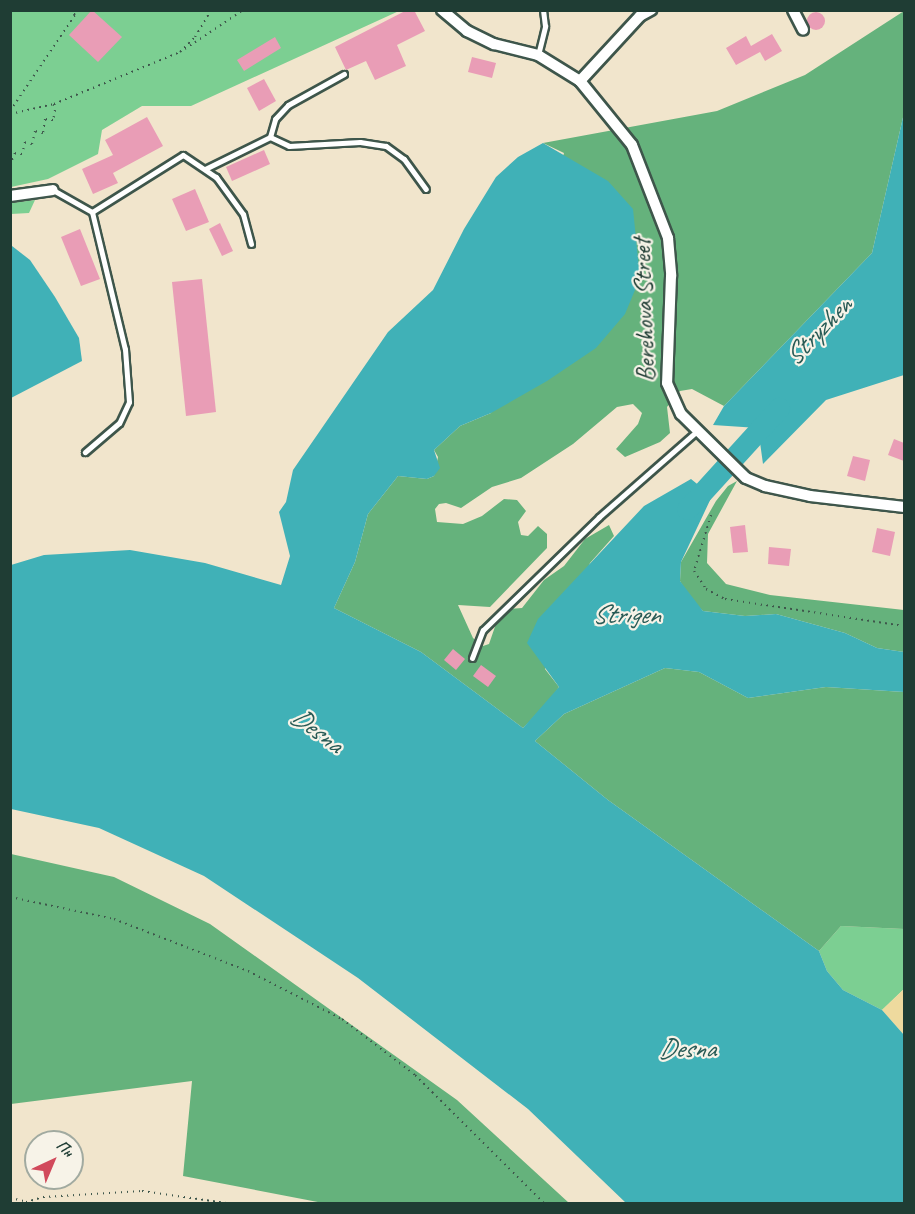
<!DOCTYPE html>
<html>
<head>
<meta charset="utf-8">
<style>
  body { margin:0 }
  #map { position:relative; width:915px; height:1214px; overflow:hidden; background:#f1e5cc; font-family:Caveat,sans-serif }
  div>[style] { position:absolute }
  .green>* { inset:0; background:#7ccf92 }
  .forest>* { inset:0; background:#65b27c }
  .sand>* { inset:0; background:#eeda9e }
  .water>* { inset:0; background:#40b1b7 }
  .river>* { height:21px; margin:-10.5px; padding:0 10.5px; transform-origin:10.5px; border-radius:10.5px; background:#40b1b7 }
  .building>* { inset:0; background:#e99db6 }
  .round { border-radius:50% }
  .path>* { height:2px; margin-top:-1px; transform-origin:0; background:repeating-linear-gradient(90deg,#3e564b 0 1.5px,transparent 0 6px) }
  .roads { filter:drop-shadow(2px 0 #3e564b) drop-shadow(-2px 0 #3e564b) drop-shadow(0 2px #3e564b) drop-shadow(0 -2px #3e564b) }
  .lane>* { height:5px; margin:-2.5px; padding:0 2.5px; transform-origin:2.5px; border-radius:2.5px; background:#fff }
  .street>* { height:10px; margin:-5px; padding:0 5px; transform-origin:5px; border-radius:5px; background:#fff }
  span { translate:-50% -50%; white-space:nowrap; text-align:center; line-height:1.15; -webkit-text-stroke:4.5px #f7f3e8; paint-order:stroke }
  .street-label { font-size:26px; color:#1f3d34 }
  .water-label { font-size:27px; color:#275a55; font-style:italic }
  .frame { position:absolute; inset:0; border:12px solid #1f3d34; pointer-events:none }
  .north { position:absolute; left:24px; top:1130px; width:60px; height:60px; box-sizing:border-box; background:#f7f3e8; border:2px solid #a1aaa0; border-radius:50%; rotate:44deg; font-size:16px; font-weight:700; line-height:24px; text-align:center; color:#1f3d34 }
  .north::after { content:''; display:block; margin:auto; width:21px; height:27px; background:#d1495b; clip-path:polygon(50% 0,100% 100%,50% 72%,0 100%) }
</style>
</head>
<body>
<div id="map">
  <div class="green">
    <div style="clip-path:polygon(10px 11px,399px 11px,191px 106px,142px 106px,102px 130px,98px 154px,48px 179px,11px 187px)"></div>
    <div style="clip-path:polygon(35px 200px,29px 213px,11px 214px,11px 203px)"></div>
    <div style="clip-path:polygon(841px 926px,904px 929px,904px 989px,882px 1010px,843px 990px,827px 971px,819px 951px)"></div>
  </div>
  <div class="forest">
    <div style="clip-path:polygon(904px 11px,904px 113px,872px 253px,724px 406px,692px 389px,680px 391px,667px 407px,670px 433px,660px 442px,625px 457px,616px 449px,638px 424px,642px 413px,633px 404px,617px 407px,573px 444px,521px 478px,492px 487px,461px 508px,446px 503px,439px 504px,435px 509px,437px 522px,463px 524px,482px 516px,504px 499px,517px 500px,526px 511px,518px 522px,521px 535px,528px 536px,538px 526px,547px 534px,547px 548px,490px 607px,458px 605px,473px 638px,483px 646px,489px 644px,498px 618px,508px 609px,522px 608px,544px 580px,564px 566px,585px 539px,609px 525px,614px 536px,590px 563px,545px 669px,559px 687px,551px 699px,523px 728px,421px 652px,334px 608px,355px 562px,368px 514px,398px 476px,427px 479px,434px 476px,438px 457px,434px 450px,460px 426px,491px 413px,564px 153px,543px 143px,717px 111px,805px 75px)"></div>
    <div style="clip-path:polygon(737px 481px,708px 534px,707px 563px,726px 584px,770px 595px,904px 610px,904px 652px,877px 648px,845px 633px,776px 614px,745px 616px,703px 611px,689px 597px,680px 581px,681px 562px,716px 501px,728px 486px)"></div>
    <div style="clip-path:polygon(665px 668px,699px 672px,748px 698px,826px 687px,904px 692px,904px 929px,841px 926px,819px 951px,608px 800px,535px 741px,564px 714px)"></div>
    <div style="clip-path:polygon(11px 854px,114px 877px,210px 924px,457px 1100px,569px 1203px,323px 1203px,183px 1176px,192px 1081px,11px 1104px)"></div>
  </div>
  <div class="sand">
    <div style="clip-path:polygon(904px 989px,904px 1035px,882px 1010px)"></div>
  </div>
  <div class="water">
    <div style="clip-path:polygon(904px 113px,904px 375px,826px 400px,763px 464px,758px 428px,713px 425px,724px 406px,872px 253px)"></div>
    <div style="clip-path:polygon(543px 143px,608px 181px,633px 209px,640px 278px,625px 314px,596px 348px,547px 381px,491px 413px,460px 426px,434px 450px,440px 468px,434px 476px,427px 479px,398px 476px,368px 514px,355px 562px,334px 608px,421px 652px,523px 728px,559px 687px,527px 643px,538px 619px,644px 506px,691px 479px,712px 496px,681px 562px,680px 581px,703px 611px,745px 616px,776px 614px,845px 633px,877px 648px,904px 652px,904px 692px,826px 687px,748px 698px,699px 672px,665px 668px,564px 714px,535px 741px,608px 800px,819px 951px,827px 971px,843px 990px,882px 1010px,904px 1035px,904px 1203px,626px 1203px,528px 1109px,358px 978px,204px 876px,99px 828px,11px 809px,11px 565px,44px 555px,130px 550px,205px 563px,281px 585px,290px 556px,279px 512px,286px 502px,293px 470px,388px 332px,433px 290px,464px 229px,496px 177px,518px 157px)"></div>
    <div style="clip-path:polygon(12px 246px,30px 260px,55px 297px,79px 338px,82px 361px,11px 398px)"></div>
  </div>
  <div class="river">
    <div style="left:687px;top:509px;width:137px;rotate:-47.7deg"></div>
  </div>
  <div class="building">
    <div style="clip-path:polygon(92px 10px,122px 37px,98px 62px,69px 35px)"></div>
    <div style="clip-path:polygon(407px 10px,414px 10px,425px 31px,397px 45px,406px 66px,375px 80px,366px 61px,346px 70px,335px 47px)"></div>
    <div class="round" style="left:807px;top:12px;width:18px;height:18px"></div>
    <div style="clip-path:polygon(772px 34px,782px 51px,765px 61px,760px 52px,736px 65px,726px 48px,746px 36px,751px 46px)"></div>
    <div style="clip-path:polygon(275px 37px,281px 48px,244px 71px,237px 60px)"></div>
    <div style="clip-path:polygon(472px 57px,496px 63px,492px 78px,468px 72px)"></div>
    <div style="clip-path:polygon(264px 79px,276px 101px,259px 111px,247px 88px)"></div>
    <div style="clip-path:polygon(147px 117px,163px 146px,113px 173px,118px 183px,93px 194px,82px 169px,113px 155px,105px 140px)"></div>
    <div style="clip-path:polygon(264px 150px,270px 164px,232px 181px,226px 167px)"></div>
    <div style="clip-path:polygon(195px 189px,209px 222px,186px 231px,172px 199px)"></div>
    <div style="clip-path:polygon(220px 223px,233px 251px,222px 256px,209px 229px)"></div>
    <div style="clip-path:polygon(80px 229px,100px 279px,81px 286px,61px 237px)"></div>
    <div style="clip-path:polygon(202px 279px,216px 412px,186px 416px,172px 282px)"></div>
    <div style="clip-path:polygon(894px 439px,904px 443px,904px 461px,888px 455px)"></div>
    <div style="clip-path:polygon(853px 456px,870px 460px,865px 481px,847px 476px)"></div>
    <div style="clip-path:polygon(745px 525px,748px 552px,733px 553px,730px 527px)"></div>
    <div style="clip-path:polygon(877px 528px,895px 532px,890px 556px,872px 552px)"></div>
    <div style="clip-path:polygon(769px 547px,791px 549px,789px 566px,768px 564px)"></div>
    <div style="clip-path:polygon(453px 649px,465px 659px,456px 670px,444px 660px)"></div>
    <div style="clip-path:polygon(481px 665px,496px 676px,488px 687px,473px 676px)"></div>
  </div>
  <div class="path">
    <div style="left:185px;top:49px;width:70px;rotate:-33.9deg"></div>
    <div style="left:54px;top:104px;width:136px;rotate:-22.4deg"></div>
    <div style="left:180px;top:52px;width:21px;rotate:-45deg"></div>
    <div style="left:195px;top:37px;width:31px;rotate:-59deg"></div>
    <div style="left:10px;top:111px;width:116px;rotate:-55.9deg"></div>
    <div style="left:75px;top:15px;width:6px;rotate:-129deg"></div>
    <div style="left:10px;top:114px;width:45px;rotate:-12.8deg"></div>
    <div style="left:54px;top:104px;width:6px;rotate:81deg"></div>
    <div style="left:55px;top:110px;width:10px;rotate:101deg"></div>
    <div style="left:53px;top:120px;width:8px;rotate:-173deg"></div>
    <div style="left:45px;top:119px;width:14px;rotate:98deg"></div>
    <div style="left:43px;top:133px;width:8px;rotate:-166deg"></div>
    <div style="left:35px;top:131px;width:13px;rotate:103deg"></div>
    <div style="left:32px;top:144px;width:7px;rotate:-164deg"></div>
    <div style="left:25px;top:142px;width:12px;rotate:104deg"></div>
    <div style="left:22px;top:154px;width:7px;rotate:-172deg"></div>
    <div style="left:15px;top:153px;width:13px;rotate:113deg"></div>
    <div style="left:711px;top:515px;width:59px;rotate:106.9deg"></div>
    <div style="left:694px;top:571px;width:22px;rotate:56deg"></div>
    <div style="left:706px;top:589px;width:21px;rotate:28deg"></div>
    <div style="left:725px;top:599px;width:181px;rotate:8.6deg"></div>
    <div style="left:10px;top:897px;width:106px;rotate:11.9deg"></div>
    <div style="left:114px;top:919px;width:144px;rotate:21.2deg"></div>
    <div style="left:248px;top:971px;width:106px;rotate:27.1deg"></div>
    <div style="left:342px;top:1019px;width:92px;rotate:37.5deg"></div>
    <div style="left:415px;top:1075px;width:183px;rotate:44.8deg"></div>
    <div style="left:10px;top:1198px;width:14px;rotate:12deg"></div>
    <div style="left:20px;top:1204px;width:24px;rotate:-17deg"></div>
    <div style="left:43px;top:1197px;width:99px;rotate:-3.5deg"></div>
    <div style="left:142px;top:1191px;width:92px;rotate:8.1deg"></div>
  </div>
  <div class="roads">
    <div class="lane">
      <div style="left:538px;top:55px;width:30px;rotate:-76deg"></div>
      <div style="left:545px;top:26px;width:16px;rotate:-97deg"></div>
      <div style="left:270px;top:137px;width:21px;rotate:25deg"></div>
      <div style="left:289px;top:146px;width:71px;rotate:-3.2deg"></div>
      <div style="left:360px;top:142px;width:26px;rotate:9deg"></div>
      <div style="left:386px;top:146px;width:22px;rotate:36deg"></div>
      <div style="left:404px;top:159px;width:37px;rotate:54deg"></div>
      <div style="left:205px;top:169px;width:72px;rotate:-26.2deg"></div>
      <div style="left:270px;top:137px;width:19px;rotate:-74deg"></div>
      <div style="left:275px;top:119px;width:19px;rotate:-47deg"></div>
      <div style="left:288px;top:105px;width:64px;rotate:-29deg"></div>
      <div style="left:53px;top:190px;width:45px;rotate:29.4deg"></div>
      <div style="left:92px;top:212px;width:141px;rotate:76.5deg"></div>
      <div style="left:125px;top:349px;width:53px;rotate:85.7deg"></div>
      <div style="left:129px;top:402px;width:23px;rotate:115deg"></div>
      <div style="left:119px;top:423px;width:45px;rotate:139.5deg"></div>
      <div style="left:92px;top:212px;width:107px;rotate:-32.1deg"></div>
      <div style="left:183px;top:155px;width:40px;rotate:34deg"></div>
      <div style="left:216px;top:177px;width:46px;rotate:53.9deg"></div>
      <div style="left:243px;top:214px;width:31px;rotate:75deg"></div>
      <div style="left:472px;top:658px;width:30px;rotate:-69deg"></div>
      <div style="left:483px;top:630px;width:162px;rotate:-44.2deg"></div>
      <div style="left:599px;top:517px;width:130px;rotate:-41.3deg"></div>
    </div>
    <div class="street">
      <div style="left:442px;top:10px;width:33px;rotate:40deg"></div>
      <div style="left:467px;top:31px;width:30px;rotate:26deg"></div>
      <div style="left:494px;top:44px;width:45px;rotate:14deg"></div>
      <div style="left:538px;top:55px;width:49px;rotate:31.8deg"></div>
      <div style="left:580px;top:81px;width:82px;rotate:50.9deg"></div>
      <div style="left:632px;top:145px;width:100px;rotate:68.8deg"></div>
      <div style="left:668px;top:238px;width:38px;rotate:85deg"></div>
      <div style="left:671px;top:276px;width:107px;rotate:92.1deg"></div>
      <div style="left:667px;top:383px;width:34px;rotate:66deg"></div>
      <div style="left:681px;top:414px;width:91px;rotate:44.6deg"></div>
      <div style="left:746px;top:478px;width:21px;rotate:23deg"></div>
      <div style="left:765px;top:486px;width:46px;rotate:12.5deg"></div>
      <div style="left:810px;top:496px;width:95px;rotate:6.7deg"></div>
      <div style="left:793px;top:10px;width:22px;rotate:63deg"></div>
      <div style="left:580px;top:81px;width:88px;rotate:-47.3deg"></div>
      <div style="left:640px;top:16px;width:13px;rotate:-29deg"></div>
      <div style="left:10px;top:196px;width:43px;rotate:-7.9deg"></div>
    </div>
  </div>
  <div class="street-label">
    <span style="left:644px;top:310px;rotate:-92deg">Berehova Street</span>
  </div>
  <div class="water-label">
    <span style="left:818px;top:331px;rotate:-46deg">Stryzhen</span>
    <span style="left:626px;top:615px">Strigen</span>
    <span style="left:317px;top:730px;rotate:37deg">Desna</span>
    <span style="left:687px;top:1049px">Desna</span>
  </div>
  <div class="frame"></div>
  <div class="north">Пн</div>
</div>
</body>
</html>
